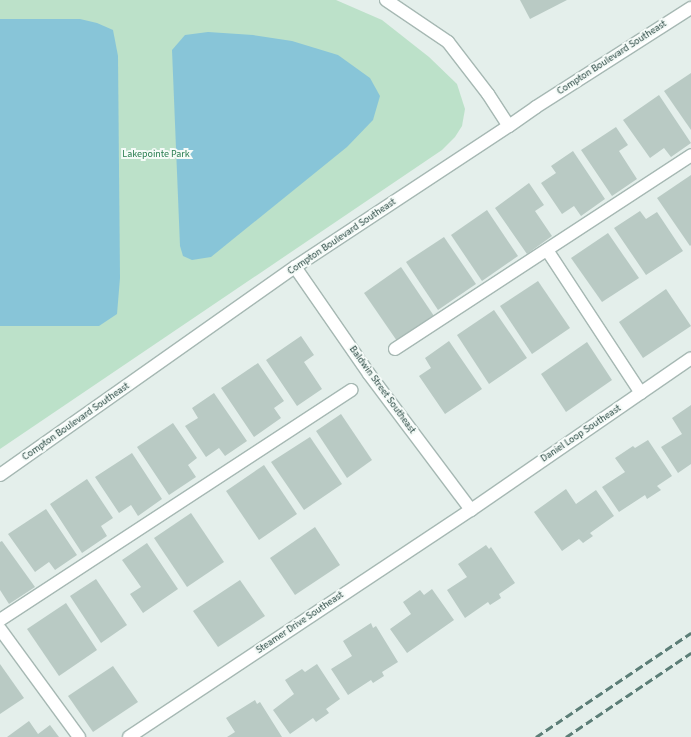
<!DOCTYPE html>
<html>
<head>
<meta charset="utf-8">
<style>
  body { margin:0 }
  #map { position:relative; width:691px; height:737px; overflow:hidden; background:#e4efeb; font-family:"Source Sans 3",sans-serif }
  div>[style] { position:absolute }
  .green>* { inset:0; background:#bce1c9 }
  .water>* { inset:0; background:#88c5d8 }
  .building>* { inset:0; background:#b9cac4 }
  .roads { filter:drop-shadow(1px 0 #a6b8b3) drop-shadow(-1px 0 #a6b8b3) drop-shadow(0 1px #a6b8b3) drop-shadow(0 -1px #a6b8b3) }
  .minor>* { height:12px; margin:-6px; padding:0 6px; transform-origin:6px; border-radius:6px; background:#fff }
  .rail>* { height:3px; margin-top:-1.5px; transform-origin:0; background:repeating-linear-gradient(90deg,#5c7e77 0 8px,transparent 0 12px) }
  span { translate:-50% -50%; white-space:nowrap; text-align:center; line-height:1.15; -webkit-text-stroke:4px #f5fbf8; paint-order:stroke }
  .street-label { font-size:10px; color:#22423c }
  .park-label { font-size:10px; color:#287d50 }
</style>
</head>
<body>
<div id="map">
  <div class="green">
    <div style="clip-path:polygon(0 0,336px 0,382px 20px,429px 57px,457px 84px,465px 109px,462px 126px,455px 137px,442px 150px,0 449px)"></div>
  </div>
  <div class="water">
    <div style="clip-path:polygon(0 19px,80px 19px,97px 23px,113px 30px,118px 56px,120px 278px,117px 314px,99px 326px,0 326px)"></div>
    <div style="clip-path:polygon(208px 32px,253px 35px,292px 41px,338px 55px,370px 78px,380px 96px,373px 120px,347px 147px,211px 257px,192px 260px,183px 256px,180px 246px,172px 50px,185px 35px)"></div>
  </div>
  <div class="building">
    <div style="clip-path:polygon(520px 0,567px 0,530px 19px)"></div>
    <div style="clip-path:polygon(691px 73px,691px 130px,664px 91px)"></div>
    <div style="clip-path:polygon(659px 95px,691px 143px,671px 157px,664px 148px,650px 158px,623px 120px)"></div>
    <div style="clip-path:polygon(616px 127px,628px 145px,619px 151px,637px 179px,612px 196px,581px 150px)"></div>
    <div style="clip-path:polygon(573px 151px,605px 199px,581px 216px,574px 206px,562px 214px,541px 183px,556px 173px,551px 166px)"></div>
    <div style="clip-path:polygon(691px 175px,691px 245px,690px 246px,657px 198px)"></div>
    <div style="clip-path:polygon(529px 183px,544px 205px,535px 211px,552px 236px,527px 254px,495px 208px)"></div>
    <div style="clip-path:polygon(487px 210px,518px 256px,482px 281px,451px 235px)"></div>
    <div style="clip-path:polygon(640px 211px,646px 219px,657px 212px,683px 251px,646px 275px,614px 228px)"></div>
    <div style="clip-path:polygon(608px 233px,639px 278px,602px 302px,571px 258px)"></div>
    <div style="clip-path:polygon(444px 237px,476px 284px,438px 310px,406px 262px)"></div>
    <div style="clip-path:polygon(401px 267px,434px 316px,397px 341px,364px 293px)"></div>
    <div style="clip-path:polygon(538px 281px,570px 328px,532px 354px,500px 306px)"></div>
    <div style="clip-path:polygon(666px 289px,691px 326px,643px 358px,619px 322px)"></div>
    <div style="clip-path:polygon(494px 310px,527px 358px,489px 384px,457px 335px)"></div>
    <div style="clip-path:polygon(301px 336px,314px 355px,304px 362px,322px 389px,297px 406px,266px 360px)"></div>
    <div style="clip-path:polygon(449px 341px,482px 389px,445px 414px,419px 376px,431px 368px,425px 358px)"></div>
    <div style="clip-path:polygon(587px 342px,612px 380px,566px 412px,541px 374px)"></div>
    <div style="clip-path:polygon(258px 363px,284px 401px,274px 408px,281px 418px,254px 437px,221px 388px)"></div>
    <div style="clip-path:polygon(214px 393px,247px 441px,225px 456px,219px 448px,206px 457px,185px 426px,198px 418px,192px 408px)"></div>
    <div style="clip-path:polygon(691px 405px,691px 464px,678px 473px,661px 447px,682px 434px,672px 418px)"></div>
    <div style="clip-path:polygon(341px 414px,372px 460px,347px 478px,316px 431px)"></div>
    <div style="clip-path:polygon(173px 423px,197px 458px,188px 465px,196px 477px,169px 495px,137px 447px)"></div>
    <div style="clip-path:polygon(310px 437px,342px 484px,304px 510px,271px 462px)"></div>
    <div style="clip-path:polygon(648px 440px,672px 476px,657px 486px,661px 490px,647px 499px,645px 495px,619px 512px,602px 487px,625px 472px,615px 458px,633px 446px,635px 448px)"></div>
    <div style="clip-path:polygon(132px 453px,162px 499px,138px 516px,131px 505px,119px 513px,95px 477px)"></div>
    <div style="clip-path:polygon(264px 465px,297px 514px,259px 540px,226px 491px)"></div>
    <div style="clip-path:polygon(87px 479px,113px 518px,101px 526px,107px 536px,82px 553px,50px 504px)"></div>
    <div style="clip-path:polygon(566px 489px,576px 504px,596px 490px,614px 516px,590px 533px,593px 536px,583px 543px,579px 539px,562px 551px,534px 512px)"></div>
    <div style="clip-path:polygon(46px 509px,77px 555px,55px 570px,49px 562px,35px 572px,8px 534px)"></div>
    <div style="clip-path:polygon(191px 513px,224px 562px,187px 587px,154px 538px)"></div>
    <div style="clip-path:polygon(315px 527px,340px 565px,295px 595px,270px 558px)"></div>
    <div style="clip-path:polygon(2px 541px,35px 587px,9px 604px,0 590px,0 542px)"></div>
    <div style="clip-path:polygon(147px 543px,178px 589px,143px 613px,130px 594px,141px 587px,122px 560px)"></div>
    <div style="clip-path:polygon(486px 545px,489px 549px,491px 547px,515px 583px,499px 594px,501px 598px,490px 605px,488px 602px,465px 618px,447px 590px,467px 577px,458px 564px)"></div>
    <div style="clip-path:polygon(96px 579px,127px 625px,101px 643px,70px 596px)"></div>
    <div style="clip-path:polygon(240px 580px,265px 616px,218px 647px,193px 611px)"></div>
    <div style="clip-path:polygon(432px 589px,454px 620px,407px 653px,390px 629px,411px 614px,403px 602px,420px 590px,424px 595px)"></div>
    <div style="clip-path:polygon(66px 603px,97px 650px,59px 676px,27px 629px)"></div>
    <div style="clip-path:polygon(371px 623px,373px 628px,376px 626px,398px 662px,382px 672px,384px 676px,373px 683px,371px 680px,348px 695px,331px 669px,352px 656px,343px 641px)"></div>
    <div style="clip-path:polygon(0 664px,24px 698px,0 714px)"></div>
    <div style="clip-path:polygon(317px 664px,340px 699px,326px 709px,329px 713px,316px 722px,313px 718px,290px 734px,273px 710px,294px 694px,285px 680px,302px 669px,305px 672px)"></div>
    <div style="clip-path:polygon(113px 666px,138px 702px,93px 732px,68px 696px)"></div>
    <div style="clip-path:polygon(255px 700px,257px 704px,260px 702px,282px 737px,227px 737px,235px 732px,226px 718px)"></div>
    <div style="clip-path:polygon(29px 721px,38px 734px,50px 725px,59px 737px,7px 737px)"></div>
  </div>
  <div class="roads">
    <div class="minor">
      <div style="left:386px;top:0;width:75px;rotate:34.1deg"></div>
      <div style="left:448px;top:42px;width:66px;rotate:52.4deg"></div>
      <div style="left:488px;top:94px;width:38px;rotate:57deg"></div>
      <div style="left:547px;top:250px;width:171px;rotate:56.7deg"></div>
      <div style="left:295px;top:267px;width:130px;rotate:55.3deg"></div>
      <div style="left:369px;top:374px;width:170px;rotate:53.1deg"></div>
      <div style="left:395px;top:349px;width:354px;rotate:-33.2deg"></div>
      <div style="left:0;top:475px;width:361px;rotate:-35.2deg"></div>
      <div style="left:295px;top:267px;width:256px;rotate:-33.4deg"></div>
      <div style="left:509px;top:126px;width:33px;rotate:-35deg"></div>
      <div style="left:536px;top:107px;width:184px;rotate:-32.6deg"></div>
      <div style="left:0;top:620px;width:420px;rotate:-33.2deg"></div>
      <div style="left:0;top:629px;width:134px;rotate:53.8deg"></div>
      <div style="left:129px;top:737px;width:410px;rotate:-33.6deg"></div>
      <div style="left:471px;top:510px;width:267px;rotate:-34.6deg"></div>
    </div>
  </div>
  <div class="rail">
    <div style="left:536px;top:737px;width:187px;rotate:-33.9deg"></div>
    <div style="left:566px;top:737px;width:151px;rotate:-33.9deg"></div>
  </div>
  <div class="street-label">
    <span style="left:612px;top:58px;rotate:-33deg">Compton Boulevard Southeast</span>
    <span style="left:342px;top:237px;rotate:-34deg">Compton Boulevard Southeast</span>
    <span style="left:382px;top:390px;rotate:54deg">Baldwin Street Southeast</span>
    <span style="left:76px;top:422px;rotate:-35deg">Compton Boulevard Southeast</span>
    <span style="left:581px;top:434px;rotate:-34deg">Daniel Loop Southeast</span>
    <span style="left:300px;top:623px;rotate:-34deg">Steamer Drive Southeast</span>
  </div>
  <div class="park-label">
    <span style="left:156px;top:155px">Lakepointe Park</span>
  </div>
</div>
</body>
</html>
